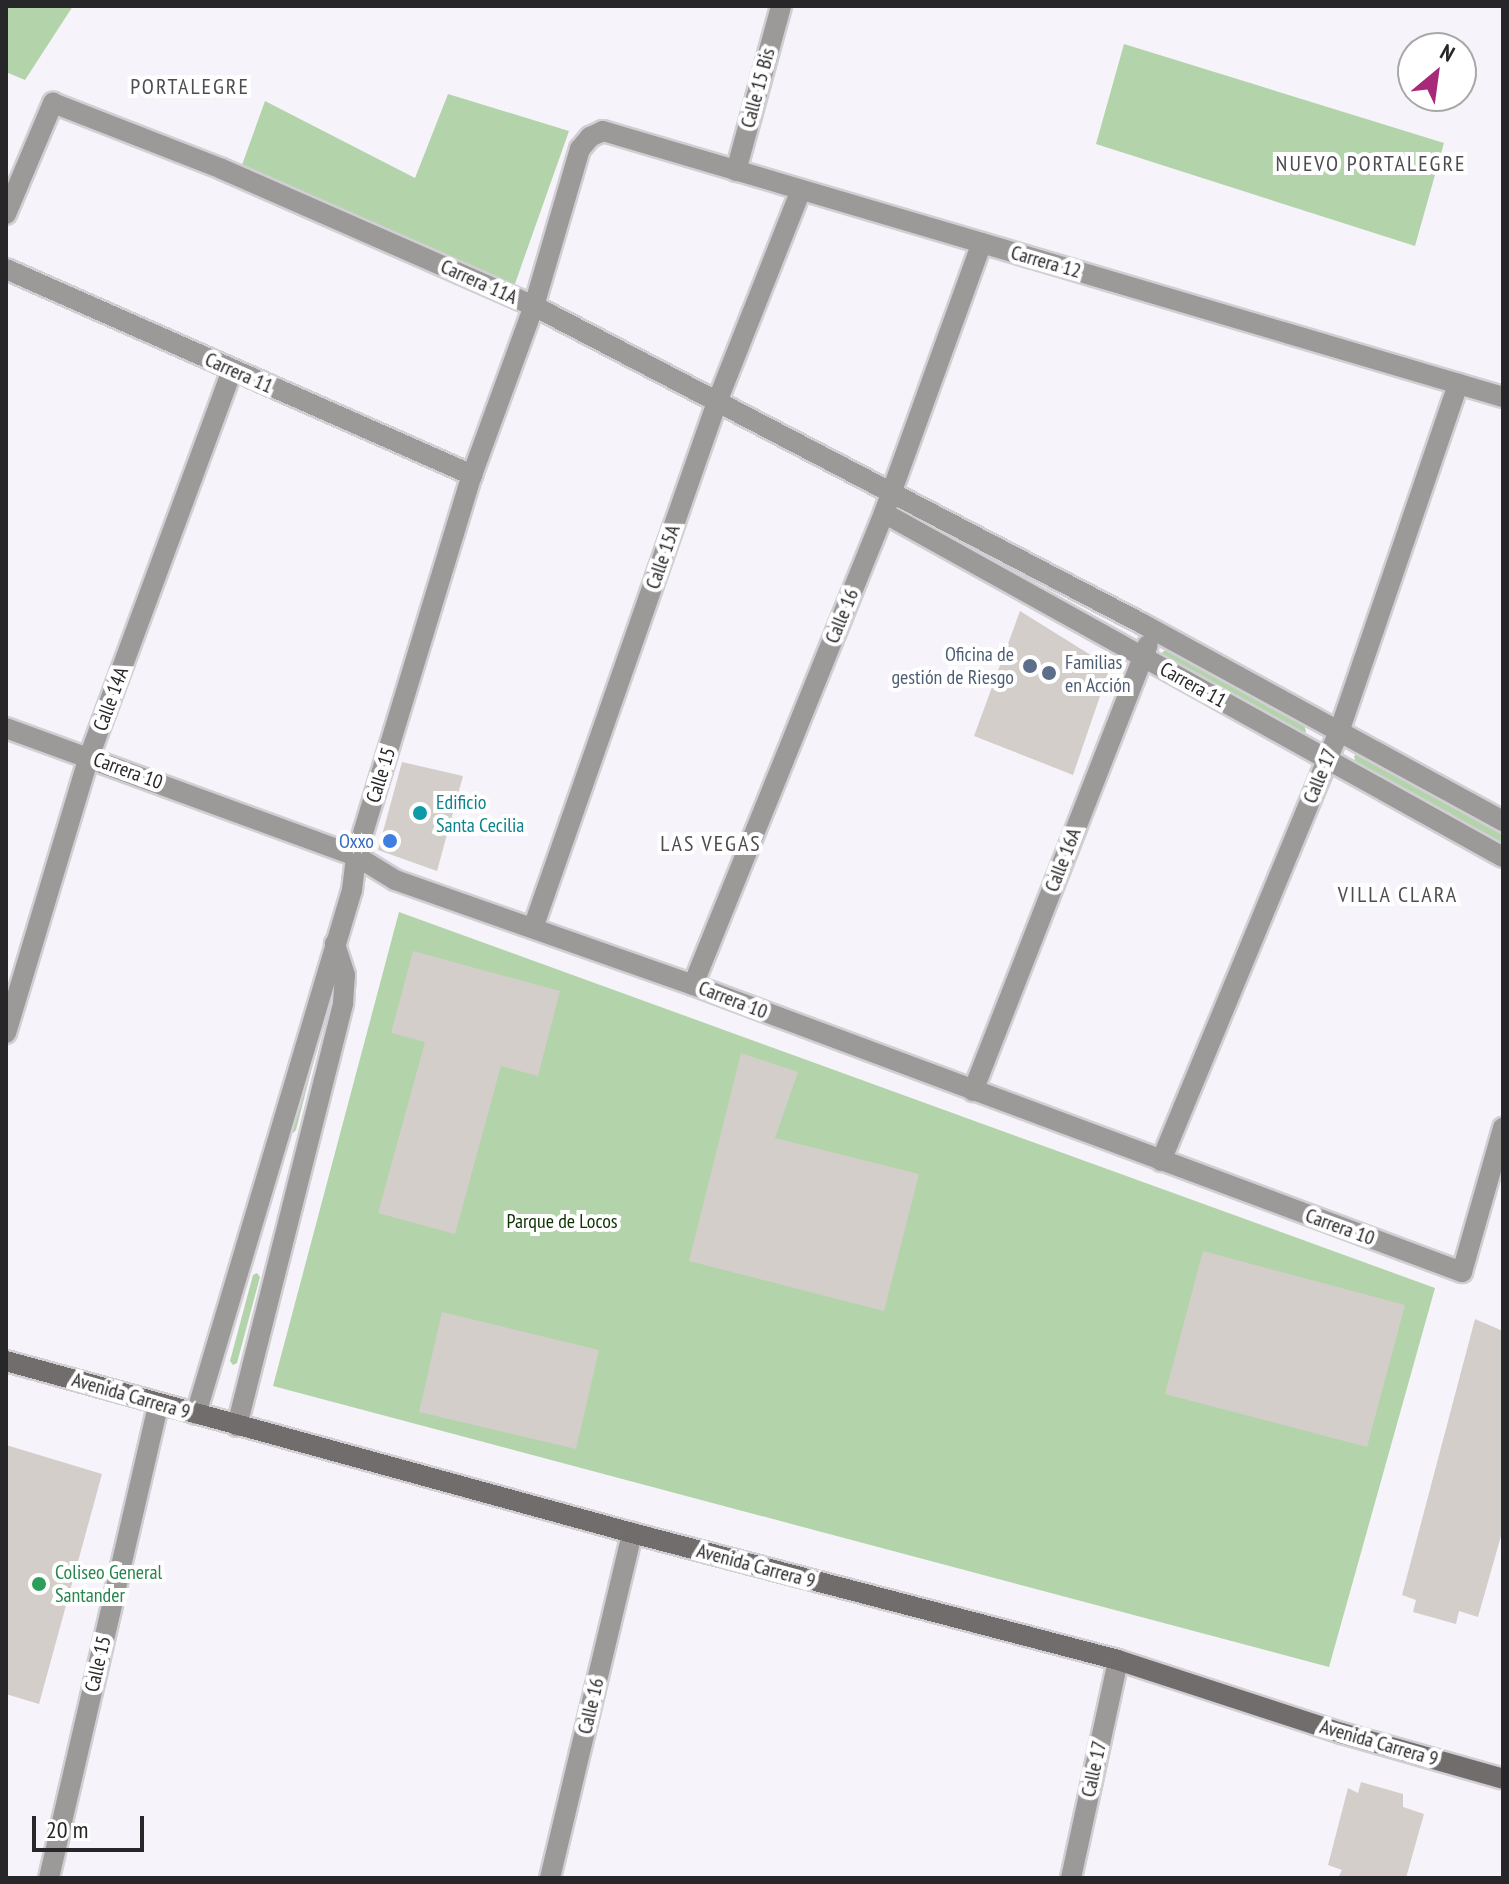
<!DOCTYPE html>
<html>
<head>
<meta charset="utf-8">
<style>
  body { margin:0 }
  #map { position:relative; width:1509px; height:1884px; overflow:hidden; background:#f6f4fa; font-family:"PT Sans Narrow",sans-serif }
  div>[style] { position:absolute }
  .green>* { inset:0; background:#b3d3aa }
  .building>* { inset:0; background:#d3ceca }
  .roads { filter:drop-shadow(2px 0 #d1cfd4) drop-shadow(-2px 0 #d1cfd4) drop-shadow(0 2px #d1cfd4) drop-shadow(0 -2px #d1cfd4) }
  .minor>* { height:20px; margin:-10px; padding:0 10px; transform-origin:10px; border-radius:10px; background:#9c9999 }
  .tertiary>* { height:20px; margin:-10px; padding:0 10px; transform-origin:10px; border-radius:10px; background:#9c9999 }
  .secondary>* { height:20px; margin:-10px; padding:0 10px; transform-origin:10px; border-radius:10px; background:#716d6d }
  .dots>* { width:22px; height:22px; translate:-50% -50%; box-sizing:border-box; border:4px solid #fff; border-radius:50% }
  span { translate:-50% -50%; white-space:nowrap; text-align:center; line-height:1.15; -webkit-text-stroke:8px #fff; paint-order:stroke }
  .street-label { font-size:20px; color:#272628 }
  .service-label { font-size:20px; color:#4e5e75 }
  .right { translate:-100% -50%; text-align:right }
  .left { translate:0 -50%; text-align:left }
  .culture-label { font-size:20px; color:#0d838f }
  .shop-label { font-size:20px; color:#366cbe }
  .park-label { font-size:20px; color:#0d3300 }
  .leisure-label { font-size:20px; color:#27864d }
  .neighbourhood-label { font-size:22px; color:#4d4c50; letter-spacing:2px }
  .frame { position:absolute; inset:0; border:8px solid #272628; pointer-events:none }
  .north { position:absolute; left:1397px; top:32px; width:80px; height:80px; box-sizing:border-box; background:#fff; border:2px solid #a9a8a9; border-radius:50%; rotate:29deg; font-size:22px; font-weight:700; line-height:32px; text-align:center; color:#272628 }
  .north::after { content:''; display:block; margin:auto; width:28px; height:36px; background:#a82979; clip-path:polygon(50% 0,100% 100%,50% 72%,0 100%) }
  .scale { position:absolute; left:32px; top:1816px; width:112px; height:36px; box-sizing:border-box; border:4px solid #272628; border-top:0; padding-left:10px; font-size:24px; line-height:28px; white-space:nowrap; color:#272628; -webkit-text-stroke:6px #fff; paint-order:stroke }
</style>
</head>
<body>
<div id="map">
  <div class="green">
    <div style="clip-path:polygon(6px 6px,73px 6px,25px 80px,6px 72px)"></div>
    <div style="clip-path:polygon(1124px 44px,1444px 143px,1415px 246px,1096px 144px)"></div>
    <div style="clip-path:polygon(448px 94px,569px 131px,511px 295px,238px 176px,265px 101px,415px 178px)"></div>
    <div style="clip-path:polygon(1167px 649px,1304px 724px,1306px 732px,1302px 735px,1159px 655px)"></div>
    <div style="clip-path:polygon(1357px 754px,1503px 835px,1503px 848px,1356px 764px,1354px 756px)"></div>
    <div style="clip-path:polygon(399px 912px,1435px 1288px,1329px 1667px,273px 1386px)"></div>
    <div style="clip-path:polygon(329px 1001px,296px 1130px,293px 1133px,290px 1131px)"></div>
    <div style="clip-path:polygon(257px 1273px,260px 1277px,237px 1363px,233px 1365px,230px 1361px,253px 1275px)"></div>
  </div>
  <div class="building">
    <div style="clip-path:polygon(1020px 611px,1110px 667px,1073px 775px,974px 736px)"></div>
    <div style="clip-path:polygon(402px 762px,463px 776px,437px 871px,378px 850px)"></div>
    <div style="clip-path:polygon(413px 951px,560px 991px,538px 1076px,501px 1066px,455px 1234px,378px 1213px,425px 1042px,391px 1033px)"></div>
    <div style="clip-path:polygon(741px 1053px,798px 1072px,775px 1138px,919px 1174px,884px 1311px,689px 1261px)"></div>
    <div style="clip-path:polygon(1203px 1251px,1405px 1305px,1367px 1447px,1165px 1394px)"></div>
    <div style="clip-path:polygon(442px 1312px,599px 1350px,576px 1449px,419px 1412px)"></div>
    <div style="clip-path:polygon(1475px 1319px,1503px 1331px,1503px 1529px,1478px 1617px,1459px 1611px,1456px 1624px,1413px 1612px,1416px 1600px,1402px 1595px)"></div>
    <div style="clip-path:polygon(6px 1445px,102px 1474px,39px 1704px,6px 1694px)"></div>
    <div style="clip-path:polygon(1361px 1782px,1403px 1794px,1403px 1807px,1424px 1814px,1406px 1878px,1338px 1878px,1342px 1870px,1328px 1865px,1348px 1788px,1358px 1793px)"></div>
  </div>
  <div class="roads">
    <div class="minor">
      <div style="left:736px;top:171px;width:171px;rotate:-74.7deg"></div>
      <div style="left:6px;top:214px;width:121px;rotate:-67.1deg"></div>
      <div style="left:53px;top:103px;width:181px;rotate:21.3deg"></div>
      <div style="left:222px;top:169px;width:341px;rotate:23.7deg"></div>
      <div style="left:534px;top:306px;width:685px;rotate:27.58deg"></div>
      <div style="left:1141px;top:623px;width:413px;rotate:28.7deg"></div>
      <div style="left:884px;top:513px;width:708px;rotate:29.06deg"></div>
      <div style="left:6px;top:728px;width:373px;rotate:20.1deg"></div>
      <div style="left:356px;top:856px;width:46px;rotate:31.6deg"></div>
      <div style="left:395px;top:880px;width:316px;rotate:19.4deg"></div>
      <div style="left:693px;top:985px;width:821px;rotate:20.47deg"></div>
      <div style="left:1462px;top:1272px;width:150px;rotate:-74.1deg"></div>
      <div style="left:533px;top:928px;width:557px;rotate:-70.72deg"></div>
      <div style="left:717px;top:402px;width:228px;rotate:-68.4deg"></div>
      <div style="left:693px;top:985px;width:509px;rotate:-67.97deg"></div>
      <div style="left:884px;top:513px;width:287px;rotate:-70.1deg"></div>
      <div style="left:6px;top:1033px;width:288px;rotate:-73.3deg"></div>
      <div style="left:89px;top:757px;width:413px;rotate:-69.7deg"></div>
      <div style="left:973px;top:1091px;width:479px;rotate:-68.6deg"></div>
      <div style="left:1161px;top:1161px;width:468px;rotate:-67.5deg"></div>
      <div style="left:1340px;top:729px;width:365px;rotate:-71.1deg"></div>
      <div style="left:550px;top:1878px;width:355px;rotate:-76.6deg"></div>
      <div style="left:1071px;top:1878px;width:223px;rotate:-77.8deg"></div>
    </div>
    <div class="tertiary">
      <div style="left:6px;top:269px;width:510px;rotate:23.85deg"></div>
      <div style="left:196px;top:1414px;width:547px;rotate:-73.42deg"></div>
      <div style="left:352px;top:890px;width:34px;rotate:-83deg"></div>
      <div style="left:356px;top:856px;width:398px;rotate:-73.1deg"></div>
      <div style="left:472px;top:475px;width:180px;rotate:-69.9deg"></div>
      <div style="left:534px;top:306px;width:164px;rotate:-73.7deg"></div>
      <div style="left:580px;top:149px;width:16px;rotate:-50deg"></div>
      <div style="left:590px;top:137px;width:14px;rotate:-25deg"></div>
      <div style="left:603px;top:131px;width:938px;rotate:16.47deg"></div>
      <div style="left:237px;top:1426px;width:436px;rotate:-75.9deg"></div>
      <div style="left:343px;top:1003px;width:28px;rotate:-86deg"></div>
      <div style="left:345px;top:975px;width:33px;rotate:-108deg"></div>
      <div style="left:49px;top:1878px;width:486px;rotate:-77deg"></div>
    </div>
    <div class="secondary">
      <div style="left:6px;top:1361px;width:649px;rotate:15.36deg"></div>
      <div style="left:632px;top:1533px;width:502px;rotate:14.64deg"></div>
      <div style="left:1118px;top:1660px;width:236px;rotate:18.1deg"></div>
      <div style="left:1342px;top:1733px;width:167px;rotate:15.9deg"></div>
    </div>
  </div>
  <div class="dots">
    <div style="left:1030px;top:666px;background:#5c6f8a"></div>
    <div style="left:1049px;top:673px;background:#5c6f8a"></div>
    <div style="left:420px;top:813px;background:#0f9aa8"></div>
    <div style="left:390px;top:841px;background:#3f7fe0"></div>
    <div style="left:39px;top:1584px;background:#2e9e5b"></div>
  </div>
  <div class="street-label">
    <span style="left:758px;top:88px;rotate:-75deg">Calle 15 Bis</span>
    <span style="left:1046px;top:262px;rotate:16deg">Carrera 12</span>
    <span style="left:479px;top:282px;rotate:24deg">Carrera 11A</span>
    <span style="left:239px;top:373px;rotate:24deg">Carrera 11</span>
    <span style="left:663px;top:557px;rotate:-71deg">Calle 15A</span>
    <span style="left:842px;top:616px;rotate:-68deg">Calle 16</span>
    <span style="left:1193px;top:685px;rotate:29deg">Carrera 11</span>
    <span style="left:111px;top:699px;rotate:-70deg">Calle 14A</span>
    <span style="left:128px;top:771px;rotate:20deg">Carrera 10</span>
    <span style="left:381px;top:775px;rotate:-73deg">Calle 15</span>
    <span style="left:1320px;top:776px;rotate:-68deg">Calle 17</span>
    <span style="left:1063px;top:860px;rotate:-69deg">Calle 16A</span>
    <span style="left:733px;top:1000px;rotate:21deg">Carrera 10</span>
    <span style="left:1340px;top:1227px;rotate:20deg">Carrera 10</span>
    <span style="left:131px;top:1396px;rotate:16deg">Avenida Carrera 9</span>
    <span style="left:756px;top:1566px;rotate:15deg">Avenida Carrera 9</span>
    <span style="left:98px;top:1664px;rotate:-77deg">Calle 15</span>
    <span style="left:591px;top:1706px;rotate:-77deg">Calle 16</span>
    <span style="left:1379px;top:1743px;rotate:16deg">Avenida Carrera 9</span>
    <span style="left:1094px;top:1769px;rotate:-78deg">Calle 17</span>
  </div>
  <div class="service-label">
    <span class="right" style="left:1014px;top:666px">Oficina de<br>gestión de Riesgo</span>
    <span class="left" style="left:1065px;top:674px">Familias<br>en Acción</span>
  </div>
  <div class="culture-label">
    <span class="left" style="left:436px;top:814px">Edificio<br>Santa Cecilia</span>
  </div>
  <div class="shop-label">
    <span class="right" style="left:374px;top:841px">Oxxo</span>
  </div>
  <div class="park-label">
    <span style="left:562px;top:1221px">Parque de Locos</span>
  </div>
  <div class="leisure-label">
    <span class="left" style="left:55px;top:1584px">Coliseo General<br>Santander</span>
  </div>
  <div class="neighbourhood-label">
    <span style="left:190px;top:87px">PORTALEGRE</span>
    <span style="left:1371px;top:164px">NUEVO PORTALEGRE</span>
    <span style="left:711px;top:844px">LAS VEGAS</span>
    <span style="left:1398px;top:895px">VILLA CLARA</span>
  </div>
  <div class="frame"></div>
  <div class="north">N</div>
  <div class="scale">20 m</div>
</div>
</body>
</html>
